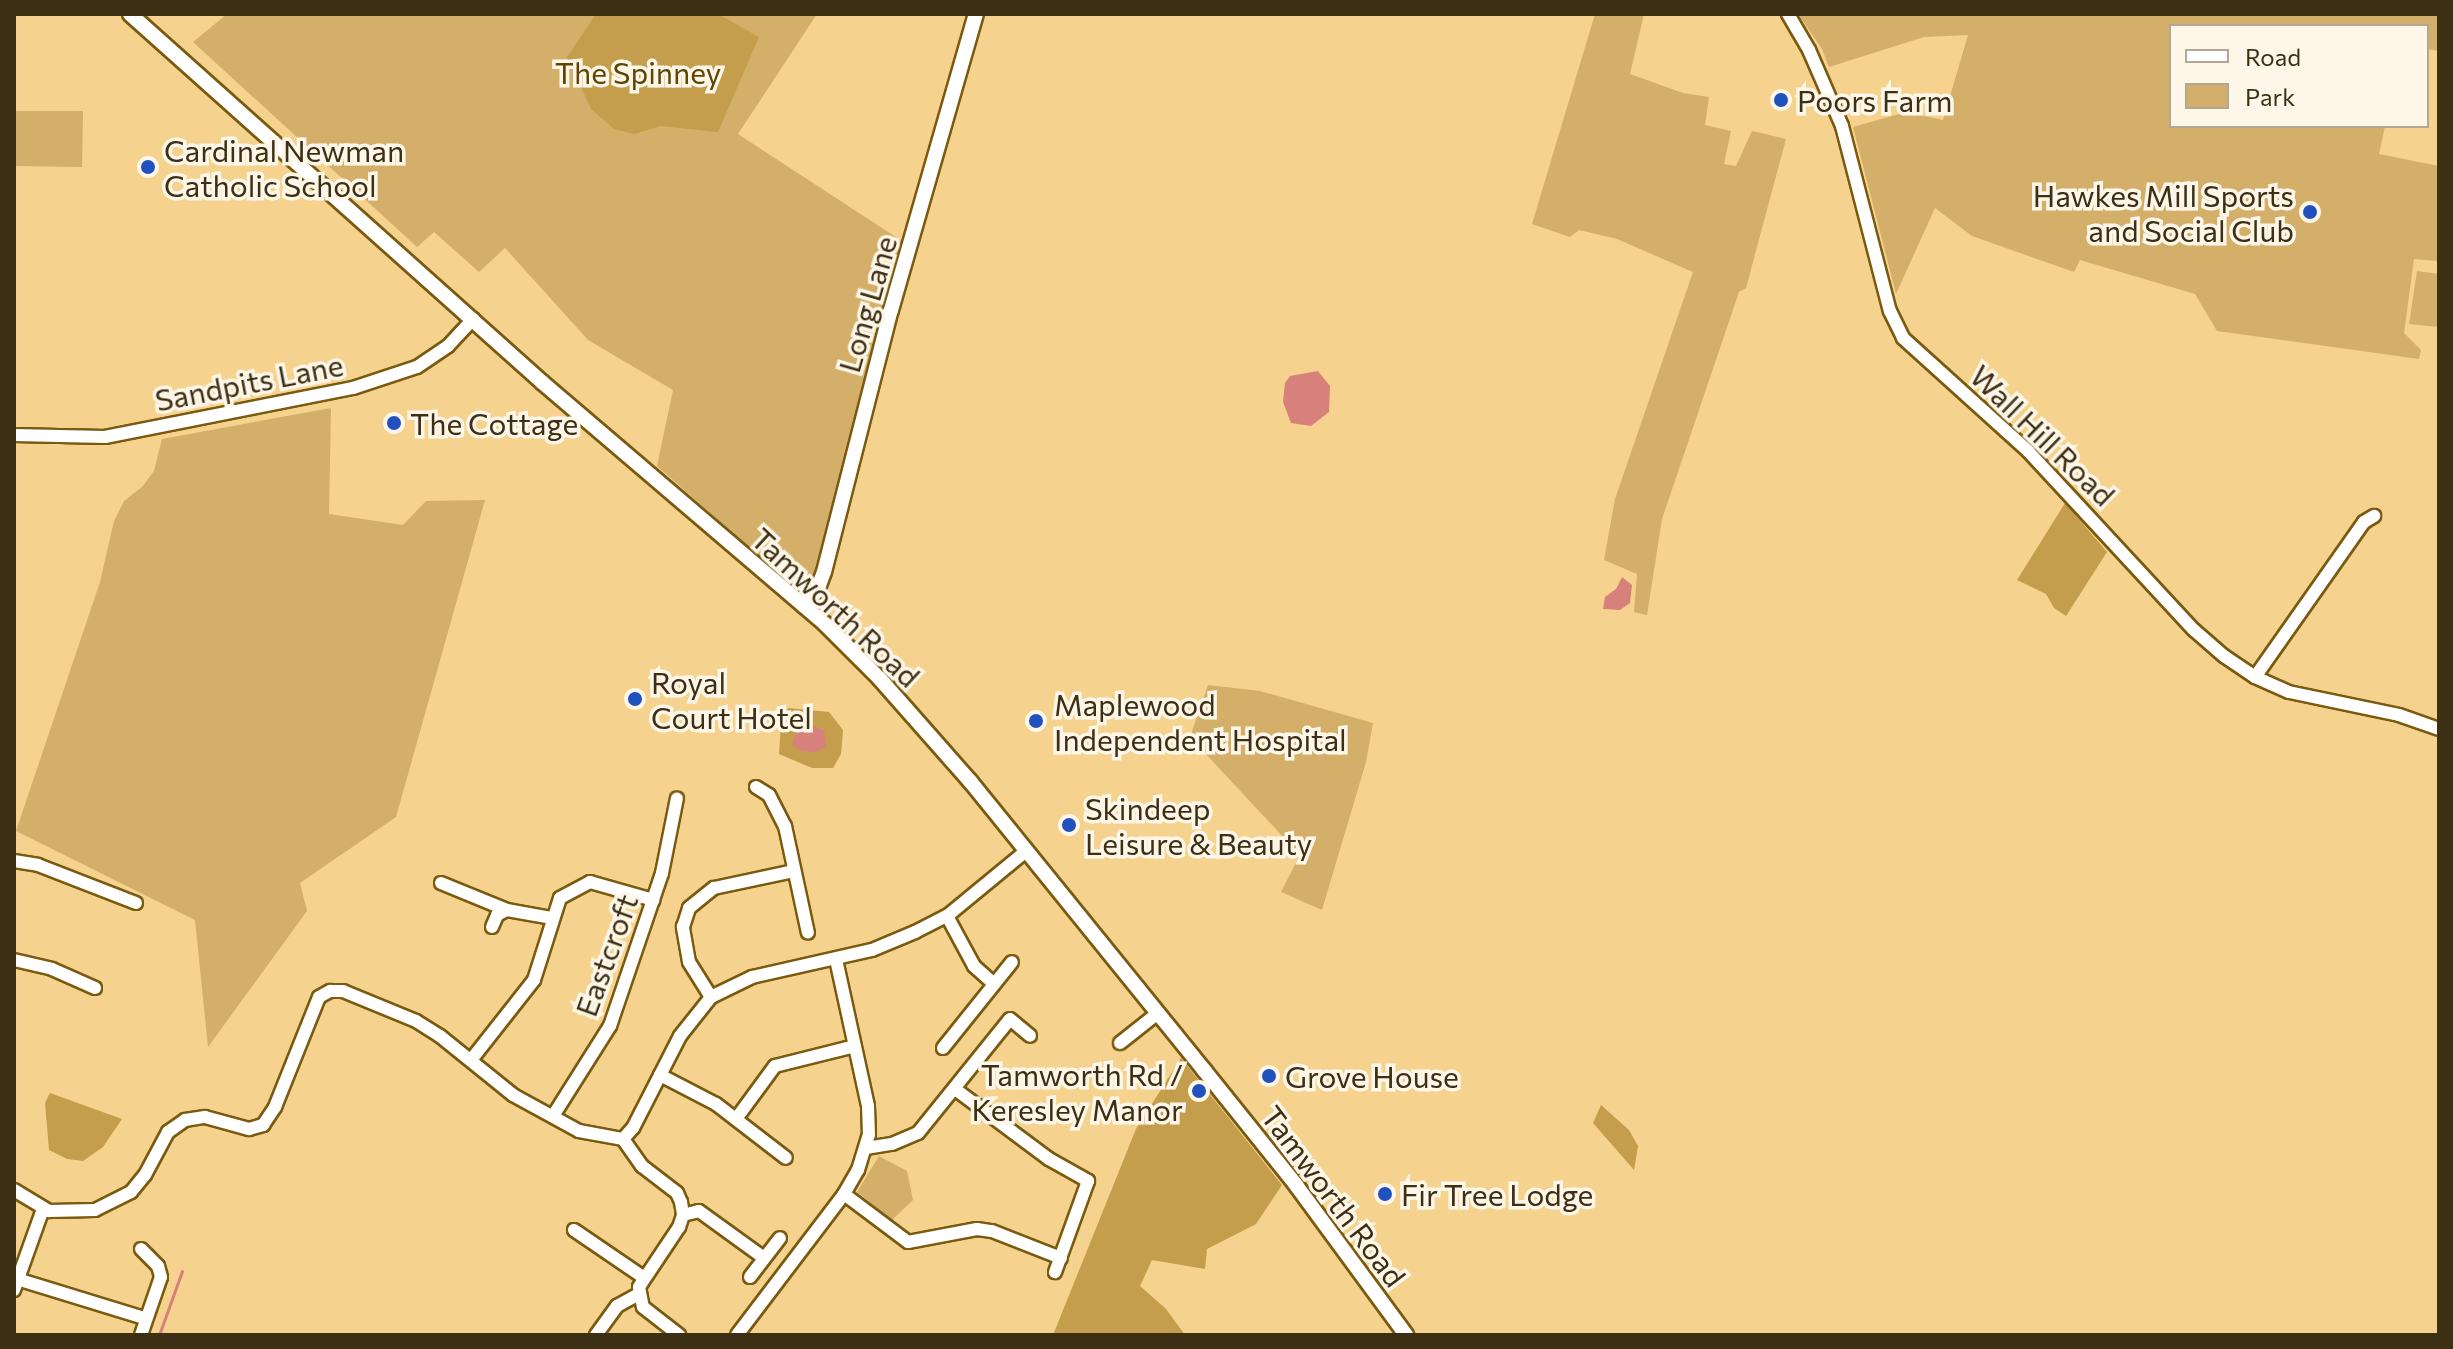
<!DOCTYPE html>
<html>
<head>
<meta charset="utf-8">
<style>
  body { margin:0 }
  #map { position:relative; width:2453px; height:1349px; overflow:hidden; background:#f5d28d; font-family:Commissioner,sans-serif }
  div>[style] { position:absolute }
  .green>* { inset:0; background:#d3af69 }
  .forest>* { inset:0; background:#c49d4d }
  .water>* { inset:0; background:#d8817c }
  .stream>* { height:3px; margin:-1.5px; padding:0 1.5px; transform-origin:1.5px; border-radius:1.5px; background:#d8817c }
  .roads { filter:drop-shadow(2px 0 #7a5a0f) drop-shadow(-2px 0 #7a5a0f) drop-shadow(0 2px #7a5a0f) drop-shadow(0 -2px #7a5a0f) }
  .minor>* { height:12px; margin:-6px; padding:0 6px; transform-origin:6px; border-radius:6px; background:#fff }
  .major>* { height:14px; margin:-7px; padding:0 7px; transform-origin:7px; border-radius:7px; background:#fff }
  .dots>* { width:22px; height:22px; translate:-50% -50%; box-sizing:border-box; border:4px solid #fef7e9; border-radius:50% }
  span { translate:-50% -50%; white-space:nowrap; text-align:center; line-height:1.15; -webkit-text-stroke:7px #fef7e9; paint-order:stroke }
  .park-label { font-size:30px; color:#5f4501 }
  .poi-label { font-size:30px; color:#3d2f13 }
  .left { translate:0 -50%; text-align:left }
  .right { translate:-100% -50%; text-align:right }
  .street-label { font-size:30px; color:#3d2f13 }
  .frame { position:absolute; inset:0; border:16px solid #3d2f13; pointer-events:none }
  .legend { position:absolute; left:2169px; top:24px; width:260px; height:104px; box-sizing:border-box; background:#fef7e9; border:2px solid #b1a793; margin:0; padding:10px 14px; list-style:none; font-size:24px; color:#3d2f13 }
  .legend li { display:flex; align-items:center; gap:16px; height:40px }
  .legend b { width:40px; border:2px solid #b1a793 }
</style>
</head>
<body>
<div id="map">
  <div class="green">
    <div style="clip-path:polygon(227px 14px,817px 14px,738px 134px,902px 241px,814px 577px,801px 585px,788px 581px,657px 466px,673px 390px,588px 340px,505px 248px,479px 272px,434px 232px,417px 247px,193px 42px)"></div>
    <div style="clip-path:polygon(1595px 14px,1644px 14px,1630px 74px,1683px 93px,1709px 97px,1705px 125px,1731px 131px,1724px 164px,1736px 166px,1752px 131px,1786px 139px,1746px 288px,1739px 292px,1662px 519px,1647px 615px,1634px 612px,1637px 574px,1604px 560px,1615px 499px,1693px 272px,1617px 239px,1579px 230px,1570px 237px,1532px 224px)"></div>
    <div style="clip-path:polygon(1798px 14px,2439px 14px,2439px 51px,2427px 49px,2427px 26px,2171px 26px,2171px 126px,2385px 126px,2379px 154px,2439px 166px,2439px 261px,2414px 259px,2404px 333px,2421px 350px,2419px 359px,2217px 331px,2195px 294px,2080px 260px,2074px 272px,1972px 236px,1935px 208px,1896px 294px,1853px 127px,1906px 112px,1943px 120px,1968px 35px,1924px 37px,1829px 67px,1822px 49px)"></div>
    <div style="clip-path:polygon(14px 111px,83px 111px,82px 167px,14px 166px)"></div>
    <div style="clip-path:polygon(2417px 271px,2439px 274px,2439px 327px,2409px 324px)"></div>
    <div style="clip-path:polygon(331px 408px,329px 514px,403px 525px,426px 501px,485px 500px,396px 817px,300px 883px,307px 911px,208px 1047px,195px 920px,16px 831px,100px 582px,114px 521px,124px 501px,142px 487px,154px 471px,162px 439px)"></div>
    <div style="clip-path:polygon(1208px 685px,1260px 691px,1373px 723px,1366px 762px,1322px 910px,1281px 892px,1300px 855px,1190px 737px)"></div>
    <div style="clip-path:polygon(879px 1156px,907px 1171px,913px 1200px,892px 1220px,857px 1192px)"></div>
  </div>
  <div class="forest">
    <div style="clip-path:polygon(596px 14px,718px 14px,759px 37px,718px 132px,661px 126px,634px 134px,614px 129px,591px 109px,567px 57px)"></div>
    <div style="clip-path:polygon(2065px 503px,2107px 552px,2066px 616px,2054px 608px,2046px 594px,2017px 580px)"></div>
    <div style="clip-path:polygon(788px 708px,829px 712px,843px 730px,841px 754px,833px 768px,812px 768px,779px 754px,781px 725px)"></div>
    <div style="clip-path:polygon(1181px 1058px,1282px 1185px,1256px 1224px,1207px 1249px,1205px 1269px,1152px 1260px,1140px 1286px,1166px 1309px,1185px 1335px,1053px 1335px,1136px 1129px)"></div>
    <div style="clip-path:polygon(50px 1093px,122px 1119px,103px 1147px,83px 1161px,67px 1159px,49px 1150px,45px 1103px)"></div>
    <div style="clip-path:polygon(1601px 1105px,1629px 1130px,1638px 1146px,1634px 1170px,1593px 1123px)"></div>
  </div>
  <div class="water">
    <div style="clip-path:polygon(1318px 371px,1330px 386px,1329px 412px,1311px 426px,1291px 423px,1283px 402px,1285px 383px,1290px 376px)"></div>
    <div style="clip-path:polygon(1622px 577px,1632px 585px,1630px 603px,1620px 610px,1603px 609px,1605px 597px,1616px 589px)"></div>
    <div style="clip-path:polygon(812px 726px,824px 730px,826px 747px,815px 752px,802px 751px,792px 745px,796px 733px)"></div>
  </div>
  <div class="stream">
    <div style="left:159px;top:1335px;width:68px;rotate:-70.2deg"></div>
  </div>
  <div class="roads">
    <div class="minor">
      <div style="left:1788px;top:14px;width:42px;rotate:59.7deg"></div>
      <div style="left:1809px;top:50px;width:83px;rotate:66.5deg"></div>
      <div style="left:1842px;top:126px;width:191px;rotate:75.5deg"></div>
      <div style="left:1890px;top:311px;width:30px;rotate:64deg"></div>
      <div style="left:1903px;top:338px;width:169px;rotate:42.1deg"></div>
      <div style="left:2028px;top:451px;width:244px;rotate:47.2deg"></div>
      <div style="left:2194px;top:630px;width:40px;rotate:41deg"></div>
      <div style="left:2224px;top:656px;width:37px;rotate:34deg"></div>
      <div style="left:2255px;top:677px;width:37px;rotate:24deg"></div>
      <div style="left:2289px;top:692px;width:112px;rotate:11.8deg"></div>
      <div style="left:2399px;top:715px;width:42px;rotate:19.3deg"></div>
      <div style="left:14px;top:435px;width:91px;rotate:1.3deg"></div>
      <div style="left:105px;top:437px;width:253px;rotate:-11.2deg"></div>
      <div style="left:353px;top:388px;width:67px;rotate:-18.2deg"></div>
      <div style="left:417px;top:367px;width:37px;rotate:-34deg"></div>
      <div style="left:448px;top:346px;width:37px;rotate:-47deg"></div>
      <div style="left:2255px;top:677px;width:189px;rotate:-54.9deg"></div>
      <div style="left:2364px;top:522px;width:12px;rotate:-31deg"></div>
      <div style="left:756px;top:787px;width:15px;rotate:32deg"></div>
      <div style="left:769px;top:795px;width:35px;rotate:63deg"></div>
      <div style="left:785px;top:826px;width:109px;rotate:77.9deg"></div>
      <div style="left:14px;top:861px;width:24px;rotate:9deg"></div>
      <div style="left:38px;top:865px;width:105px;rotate:21.2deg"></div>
      <div style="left:441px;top:883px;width:71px;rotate:22.2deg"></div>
      <div style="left:947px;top:916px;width:57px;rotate:61.6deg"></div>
      <div style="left:974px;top:966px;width:27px;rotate:42deg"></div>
      <div style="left:492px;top:927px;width:13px;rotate:-67deg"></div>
      <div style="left:497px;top:915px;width:11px;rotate:-27deg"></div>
      <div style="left:507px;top:910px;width:46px;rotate:10.1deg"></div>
      <div style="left:14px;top:960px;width:39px;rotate:13deg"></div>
      <div style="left:52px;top:969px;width:47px;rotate:23.8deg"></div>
      <div style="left:711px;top:997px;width:41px;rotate:-122.2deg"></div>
      <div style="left:689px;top:962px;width:36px;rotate:-100deg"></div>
      <div style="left:683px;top:927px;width:20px;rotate:-72deg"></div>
      <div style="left:689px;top:908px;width:32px;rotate:-39deg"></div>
      <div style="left:714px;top:888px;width:81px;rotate:-12.1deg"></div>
      <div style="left:1120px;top:1043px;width:48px;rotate:-38.3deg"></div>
      <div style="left:943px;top:1048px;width:110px;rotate:-51.3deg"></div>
      <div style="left:471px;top:1060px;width:102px;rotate:-51.8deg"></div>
      <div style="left:534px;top:980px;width:86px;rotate:-72.4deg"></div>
      <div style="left:560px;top:898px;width:34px;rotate:-28deg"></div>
      <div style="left:590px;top:882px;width:66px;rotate:15.9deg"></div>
      <div style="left:660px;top:1075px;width:63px;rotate:27.4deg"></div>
      <div style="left:716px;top:1104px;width:88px;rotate:37.6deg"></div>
      <div style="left:955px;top:1089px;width:117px;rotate:36.7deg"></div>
      <div style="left:1049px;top:1159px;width:45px;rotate:29.4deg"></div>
      <div style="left:1088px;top:1181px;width:97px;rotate:109.9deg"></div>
      <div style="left:553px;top:1116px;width:107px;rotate:-57.7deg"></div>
      <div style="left:610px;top:1026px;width:162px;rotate:-71.2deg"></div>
      <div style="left:662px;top:873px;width:76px;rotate:-78.7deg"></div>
      <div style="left:736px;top:1119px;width:66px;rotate:-53.7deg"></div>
      <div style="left:775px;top:1066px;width:82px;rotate:-14deg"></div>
      <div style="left:623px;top:1139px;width:33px;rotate:55deg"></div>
      <div style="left:642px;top:1166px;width:44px;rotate:37.6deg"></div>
      <div style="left:677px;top:1193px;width:10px;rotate:66deg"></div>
      <div style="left:681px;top:1202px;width:13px;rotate:81deg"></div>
      <div style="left:683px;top:1215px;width:13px;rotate:108deg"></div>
      <div style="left:679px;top:1227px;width:72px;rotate:123.7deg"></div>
      <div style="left:639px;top:1287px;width:20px;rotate:79deg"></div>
      <div style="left:643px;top:1307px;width:46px;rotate:37.9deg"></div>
      <div style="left:866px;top:1148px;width:26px;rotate:-9deg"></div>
      <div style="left:892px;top:1144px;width:28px;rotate:-23deg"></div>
      <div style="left:918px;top:1133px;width:146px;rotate:-51.1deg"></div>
      <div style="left:1010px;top:1019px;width:26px;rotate:40deg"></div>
      <div style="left:14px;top:1190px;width:41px;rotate:31deg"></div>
      <div style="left:49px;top:1211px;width:46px;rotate:-1.2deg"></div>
      <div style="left:95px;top:1210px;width:40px;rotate:-26.6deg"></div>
      <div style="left:131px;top:1192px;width:22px;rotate:-51deg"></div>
      <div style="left:145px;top:1175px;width:49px;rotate:-61.9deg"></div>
      <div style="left:168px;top:1132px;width:21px;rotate:-35deg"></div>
      <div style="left:185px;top:1120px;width:20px;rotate:-9deg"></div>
      <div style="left:205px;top:1117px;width:46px;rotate:15.3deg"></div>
      <div style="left:249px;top:1129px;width:15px;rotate:-16deg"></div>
      <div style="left:263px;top:1125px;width:22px;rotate:-56deg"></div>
      <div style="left:275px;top:1107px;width:118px;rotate:-68.2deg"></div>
      <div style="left:319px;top:997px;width:13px;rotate:-29deg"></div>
      <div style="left:330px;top:991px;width:13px"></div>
      <div style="left:343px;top:991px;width:79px;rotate:22.3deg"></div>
      <div style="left:416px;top:1021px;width:28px;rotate:32deg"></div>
      <div style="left:440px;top:1036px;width:94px;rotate:38.9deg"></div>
      <div style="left:513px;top:1095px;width:75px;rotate:28.6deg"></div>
      <div style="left:579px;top:1131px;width:45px;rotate:10.3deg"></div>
      <div style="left:623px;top:1139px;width:15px;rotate:-48deg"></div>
      <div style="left:633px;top:1128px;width:103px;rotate:-62.9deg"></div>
      <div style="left:680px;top:1036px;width:50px;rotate:-51.5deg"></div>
      <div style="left:711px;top:997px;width:46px;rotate:-26deg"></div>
      <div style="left:752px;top:977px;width:123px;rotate:-12.7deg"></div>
      <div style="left:872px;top:950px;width:47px;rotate:-22.7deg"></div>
      <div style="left:915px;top:932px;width:36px;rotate:-27deg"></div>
      <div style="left:947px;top:916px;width:102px;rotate:-39.4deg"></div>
      <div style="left:844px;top:1194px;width:80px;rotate:36.9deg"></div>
      <div style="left:908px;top:1242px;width:70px;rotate:-10.7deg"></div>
      <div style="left:977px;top:1229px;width:15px;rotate:8deg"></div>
      <div style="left:992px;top:1231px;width:74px;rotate:21.4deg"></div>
      <div style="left:683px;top:1215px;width:16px;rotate:-14deg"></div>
      <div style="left:699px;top:1211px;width:80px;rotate:35.9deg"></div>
      <div style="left:574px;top:1230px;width:83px;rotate:34.3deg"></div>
      <div style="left:750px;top:1277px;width:49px;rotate:-52.4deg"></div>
      <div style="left:17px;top:1279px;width:133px;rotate:17.1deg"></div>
      <div style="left:14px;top:1290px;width:86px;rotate:-70.3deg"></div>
      <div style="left:141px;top:1335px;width:61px;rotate:-71deg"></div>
      <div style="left:161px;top:1277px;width:11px;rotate:-105deg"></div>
      <div style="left:158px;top:1266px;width:24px;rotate:-135deg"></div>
      <div style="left:596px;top:1335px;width:36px;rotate:-54deg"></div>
      <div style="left:617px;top:1306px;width:25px;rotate:-29deg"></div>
      <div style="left:737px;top:1335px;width:177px;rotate:-52.8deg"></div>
      <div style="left:844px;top:1194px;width:28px;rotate:-60deg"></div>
      <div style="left:858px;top:1170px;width:37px;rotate:-73deg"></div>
      <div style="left:869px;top:1135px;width:29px;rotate:-92deg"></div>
      <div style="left:868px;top:1106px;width:150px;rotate:-102.3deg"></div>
    </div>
    <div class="major">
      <div style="left:130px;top:14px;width:554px;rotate:41.78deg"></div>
      <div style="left:543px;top:383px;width:371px;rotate:40.5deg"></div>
      <div style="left:825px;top:624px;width:78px;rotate:45deg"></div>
      <div style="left:880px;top:679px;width:136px;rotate:48.6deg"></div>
      <div style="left:970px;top:781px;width:372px;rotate:51deg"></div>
      <div style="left:1204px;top:1070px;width:147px;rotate:51.3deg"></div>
      <div style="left:1296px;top:1185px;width:186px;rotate:53.7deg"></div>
      <div style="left:804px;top:606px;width:20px;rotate:-49deg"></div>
      <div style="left:817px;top:591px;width:20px;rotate:-70deg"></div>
      <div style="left:824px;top:572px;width:270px;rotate:-75.7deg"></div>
      <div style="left:891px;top:310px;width:308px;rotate:-74deg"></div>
    </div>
  </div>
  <div class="dots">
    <div style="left:1781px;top:100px;background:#2151bf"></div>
    <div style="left:148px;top:167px;background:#2151bf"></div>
    <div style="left:2310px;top:212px;background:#2151bf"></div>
    <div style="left:394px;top:423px;background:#2151bf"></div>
    <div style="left:635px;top:699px;background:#2151bf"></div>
    <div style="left:1036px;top:721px;background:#2151bf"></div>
    <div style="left:1069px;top:825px;background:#2151bf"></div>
    <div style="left:1269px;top:1076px;background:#2151bf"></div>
    <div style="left:1199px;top:1091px;background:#2151bf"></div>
    <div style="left:1385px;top:1194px;background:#2151bf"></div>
  </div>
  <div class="park-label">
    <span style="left:638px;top:72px">The Spinney</span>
  </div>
  <div class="poi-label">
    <span class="left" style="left:1797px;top:100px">Poors Farm</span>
    <span class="left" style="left:164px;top:167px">Cardinal Newman<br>Catholic School</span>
    <span class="right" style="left:2294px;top:212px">Hawkes Mill Sports<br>and Social Club</span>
    <span class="left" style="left:410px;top:423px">The Cottage</span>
    <span class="left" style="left:651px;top:699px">Royal<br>Court Hotel</span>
    <span class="left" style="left:1054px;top:721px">Maplewood<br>Independent Hospital</span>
    <span class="left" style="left:1085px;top:825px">Skindeep<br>Leisure &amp; Beauty</span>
    <span class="right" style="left:1183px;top:1091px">Tamworth Rd /<br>Keresley Manor</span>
    <span class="left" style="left:1285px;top:1076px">Grove House</span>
    <span class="left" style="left:1401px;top:1194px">Fir Tree Lodge</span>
  </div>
  <div class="street-label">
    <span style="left:867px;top:304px;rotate:-74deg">Long Lane</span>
    <span style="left:249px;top:382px;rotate:-11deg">Sandpits Lane</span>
    <span style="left:2043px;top:435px;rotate:44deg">Wall Hill Road</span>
    <span style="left:836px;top:607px;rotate:43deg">Tamworth Road</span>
    <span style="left:606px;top:955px;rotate:-70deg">Eastcroft</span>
    <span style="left:1334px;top:1196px;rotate:53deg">Tamworth Road</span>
  </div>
  <div class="frame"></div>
  <ul class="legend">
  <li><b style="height:10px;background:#fff"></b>Road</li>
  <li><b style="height:22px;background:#d3af69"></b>Park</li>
  </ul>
</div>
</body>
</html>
